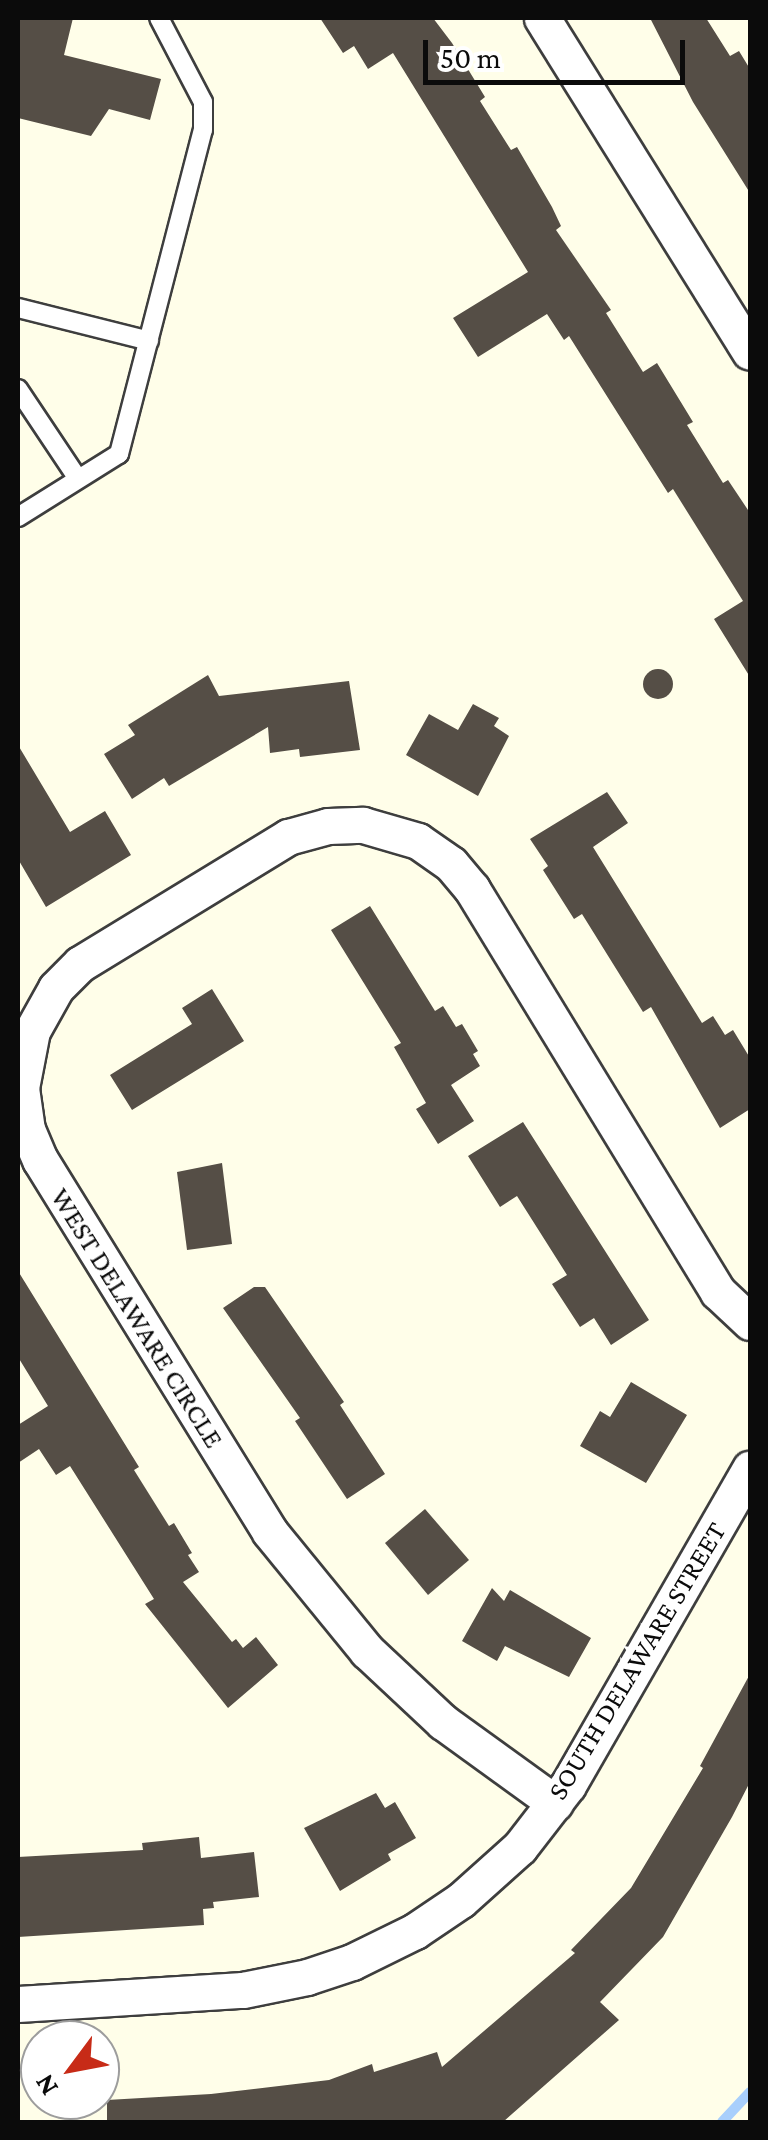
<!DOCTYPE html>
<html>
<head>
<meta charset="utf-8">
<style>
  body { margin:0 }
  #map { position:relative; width:768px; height:2140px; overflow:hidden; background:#fffee9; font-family:"Crimson Pro",serif }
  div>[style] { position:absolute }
  .stream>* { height:10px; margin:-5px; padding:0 5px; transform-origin:5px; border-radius:5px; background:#a8cffc }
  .building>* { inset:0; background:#554e46 }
  .round { border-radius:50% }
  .roads { filter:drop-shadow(2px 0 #3e3e3e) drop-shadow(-2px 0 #3e3e3e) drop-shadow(0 2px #3e3e3e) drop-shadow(0 -2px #3e3e3e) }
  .service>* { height:18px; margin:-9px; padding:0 9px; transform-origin:9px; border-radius:9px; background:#fff }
  .minor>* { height:35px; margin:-17.5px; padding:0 17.5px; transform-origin:17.5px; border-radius:17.5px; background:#fff }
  span { translate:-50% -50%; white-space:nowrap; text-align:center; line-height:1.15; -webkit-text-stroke:10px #fff; paint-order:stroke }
  .street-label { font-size:28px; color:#0b0b0b }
  .frame { position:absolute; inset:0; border:20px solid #0b0b0b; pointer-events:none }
  .north { position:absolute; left:20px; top:2020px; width:100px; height:100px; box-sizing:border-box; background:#fff; border:2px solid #9d9d9d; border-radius:50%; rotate:238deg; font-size:28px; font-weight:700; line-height:40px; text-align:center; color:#0b0b0b }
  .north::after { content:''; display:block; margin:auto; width:35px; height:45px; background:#c72b17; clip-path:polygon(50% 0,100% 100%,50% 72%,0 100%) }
  .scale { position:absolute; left:423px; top:40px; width:262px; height:45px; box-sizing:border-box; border:5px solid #0b0b0b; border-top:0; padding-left:12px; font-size:30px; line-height:35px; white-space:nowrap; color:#0b0b0b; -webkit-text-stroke:8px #fff; paint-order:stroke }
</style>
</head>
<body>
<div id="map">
  <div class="stream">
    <div style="left:722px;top:2122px;width:41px;rotate:-47deg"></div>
  </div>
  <div class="building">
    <div style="clip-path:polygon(18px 18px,73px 18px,64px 55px,161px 79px,150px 120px,109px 109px,91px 136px,18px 118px)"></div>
    <div style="clip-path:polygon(320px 18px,433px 18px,452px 43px,485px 97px,480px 101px,511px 150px,517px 147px,552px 207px,561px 226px,556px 230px,611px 310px,606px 313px,643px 372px,657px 363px,693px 422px,687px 425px,723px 483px,728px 480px,750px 513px,750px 677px,714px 619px,743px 601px,673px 489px,668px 493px,569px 336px,564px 340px,547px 314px,478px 357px,453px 318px,528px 272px,393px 53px,368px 69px,354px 46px,343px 53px)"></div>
    <div style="clip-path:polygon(650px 18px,706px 18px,730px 56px,739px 51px,750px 69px,750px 193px,693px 102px)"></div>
    <div class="round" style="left:643px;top:669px;width:30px;height:30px"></div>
    <div style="clip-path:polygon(208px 675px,219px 696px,349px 681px,360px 750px,300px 757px,299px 749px,270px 753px,268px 727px,169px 786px,164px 778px,132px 799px,104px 754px,135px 735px,128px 725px)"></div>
    <div style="clip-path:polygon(473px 704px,499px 718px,494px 726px,509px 736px,478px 796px,406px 755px,429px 714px,458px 730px)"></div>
    <div style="clip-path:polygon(18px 745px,70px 832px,105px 811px,131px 855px,46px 907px,18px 859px)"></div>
    <div style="clip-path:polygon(607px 792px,628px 823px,593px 847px,702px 1023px,713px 1016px,725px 1035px,733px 1030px,750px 1058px,750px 1109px,720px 1128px,651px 1007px,643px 1012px,582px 914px,574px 919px,543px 870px,548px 866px,530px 839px)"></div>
    <div style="clip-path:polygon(370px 906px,435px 1011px,443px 1006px,456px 1027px,462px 1024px,478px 1051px,473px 1054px,480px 1066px,451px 1085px,474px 1121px,438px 1144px,416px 1109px,426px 1103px,394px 1047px,401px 1043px,331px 930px)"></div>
    <div style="clip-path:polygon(212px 989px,244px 1041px,132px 1110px,110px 1075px,192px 1024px,182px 1008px)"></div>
    <div style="clip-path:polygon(523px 1122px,649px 1320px,611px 1345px,594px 1318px,580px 1327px,552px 1284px,567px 1275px,517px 1196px,500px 1207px,468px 1156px)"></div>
    <div style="clip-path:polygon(222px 1163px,232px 1244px,187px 1250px,177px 1172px)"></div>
    <div style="clip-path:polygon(18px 1271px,139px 1467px,134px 1470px,169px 1526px,174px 1523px,192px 1553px,188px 1555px,199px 1572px,183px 1582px,232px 1642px,236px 1639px,243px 1648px,256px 1637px,278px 1665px,228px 1708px,145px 1604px,154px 1599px,70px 1466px,56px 1475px,39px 1449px,18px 1463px,18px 1425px,48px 1406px,18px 1357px)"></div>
    <div style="clip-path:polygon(254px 1287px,265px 1287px,344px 1402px,340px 1405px,385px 1474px,347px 1499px,295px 1421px,300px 1418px,223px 1308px)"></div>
    <div style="clip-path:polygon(631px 1382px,687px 1415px,646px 1483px,580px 1446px,600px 1411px,610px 1417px)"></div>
    <div style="clip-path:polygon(425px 1509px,469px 1560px,428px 1595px,385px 1543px)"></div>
    <div style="clip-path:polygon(492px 1588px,504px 1601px,510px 1590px,591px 1638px,569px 1677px,505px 1646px,497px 1661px,462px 1641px)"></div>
    <div style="clip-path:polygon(750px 1674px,750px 1782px,732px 1817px,663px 1937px,600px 2002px,619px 2020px,503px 2122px,107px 2122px,107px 2100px,211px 2094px,329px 2080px,372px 2064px,374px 2072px,437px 2052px,442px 2067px,575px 1953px,571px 1950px,631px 1888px,703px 1768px,700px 1766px)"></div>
    <div style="clip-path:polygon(376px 1793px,385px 1808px,395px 1802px,416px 1838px,388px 1854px,391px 1860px,340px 1891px,304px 1828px)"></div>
    <div style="clip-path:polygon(199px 1837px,201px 1858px,254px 1852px,259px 1897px,213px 1902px,214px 1908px,203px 1909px,204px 1925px,18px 1937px,18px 1857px,143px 1850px,142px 1843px)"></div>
  </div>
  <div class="roads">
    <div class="service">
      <div style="left:18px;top:308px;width:135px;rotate:14.1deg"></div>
      <div style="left:18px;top:389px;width:108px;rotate:56.3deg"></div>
      <div style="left:18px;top:517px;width:119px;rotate:-32deg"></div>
      <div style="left:119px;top:454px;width:335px;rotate:-75.5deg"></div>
      <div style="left:203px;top:130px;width:28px;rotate:-90deg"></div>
      <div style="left:203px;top:102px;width:95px;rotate:-117.6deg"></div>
    </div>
    <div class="minor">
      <div style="left:542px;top:18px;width:393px;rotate:58.1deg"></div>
      <div style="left:555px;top:1803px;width:138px;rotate:-144.1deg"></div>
      <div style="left:443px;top:1722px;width:104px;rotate:-136.9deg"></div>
      <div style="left:367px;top:1651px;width:154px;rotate:-129.2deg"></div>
      <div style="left:270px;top:1532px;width:437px;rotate:-121.7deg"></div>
      <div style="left:40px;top:1160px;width:33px;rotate:-113deg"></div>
      <div style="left:27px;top:1130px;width:42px;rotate:-98.1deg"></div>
      <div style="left:21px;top:1088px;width:58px;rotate:-79.1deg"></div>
      <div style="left:32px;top:1031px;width:49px;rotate:-60.8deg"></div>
      <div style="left:56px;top:988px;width:34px;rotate:-45deg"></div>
      <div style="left:80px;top:964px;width:244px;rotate:-31.4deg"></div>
      <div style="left:288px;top:837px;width:41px;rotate:-15.4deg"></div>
      <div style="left:328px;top:826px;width:35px;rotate:-2deg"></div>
      <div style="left:363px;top:825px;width:57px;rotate:16.2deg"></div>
      <div style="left:418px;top:841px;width:40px;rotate:34.9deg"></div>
      <div style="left:451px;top:864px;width:33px;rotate:50deg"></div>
      <div style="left:472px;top:889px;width:472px;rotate:58.6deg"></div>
      <div style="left:718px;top:1292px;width:44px;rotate:43.2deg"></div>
      <div style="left:18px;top:2004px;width:225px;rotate:-3.6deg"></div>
      <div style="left:243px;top:1990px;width:65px;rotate:-11.5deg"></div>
      <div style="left:307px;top:1977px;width:47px;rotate:-18.4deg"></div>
      <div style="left:352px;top:1962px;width:70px;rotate:-26.2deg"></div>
      <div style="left:415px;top:1931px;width:55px;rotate:-34deg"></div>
      <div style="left:461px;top:1900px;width:79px;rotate:-41.9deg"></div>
      <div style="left:520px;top:1847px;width:78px;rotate:-52.3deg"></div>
      <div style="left:568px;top:1785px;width:365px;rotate:-60.1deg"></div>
    </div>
  </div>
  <div class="street-label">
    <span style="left:137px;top:1318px;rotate:58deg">WEST DELAWARE CIRCLE</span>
    <span style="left:637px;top:1661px;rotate:-59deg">SOUTH DELAWARE STREET</span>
  </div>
  <div class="frame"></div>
  <div class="north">N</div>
  <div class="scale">50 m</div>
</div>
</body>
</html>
